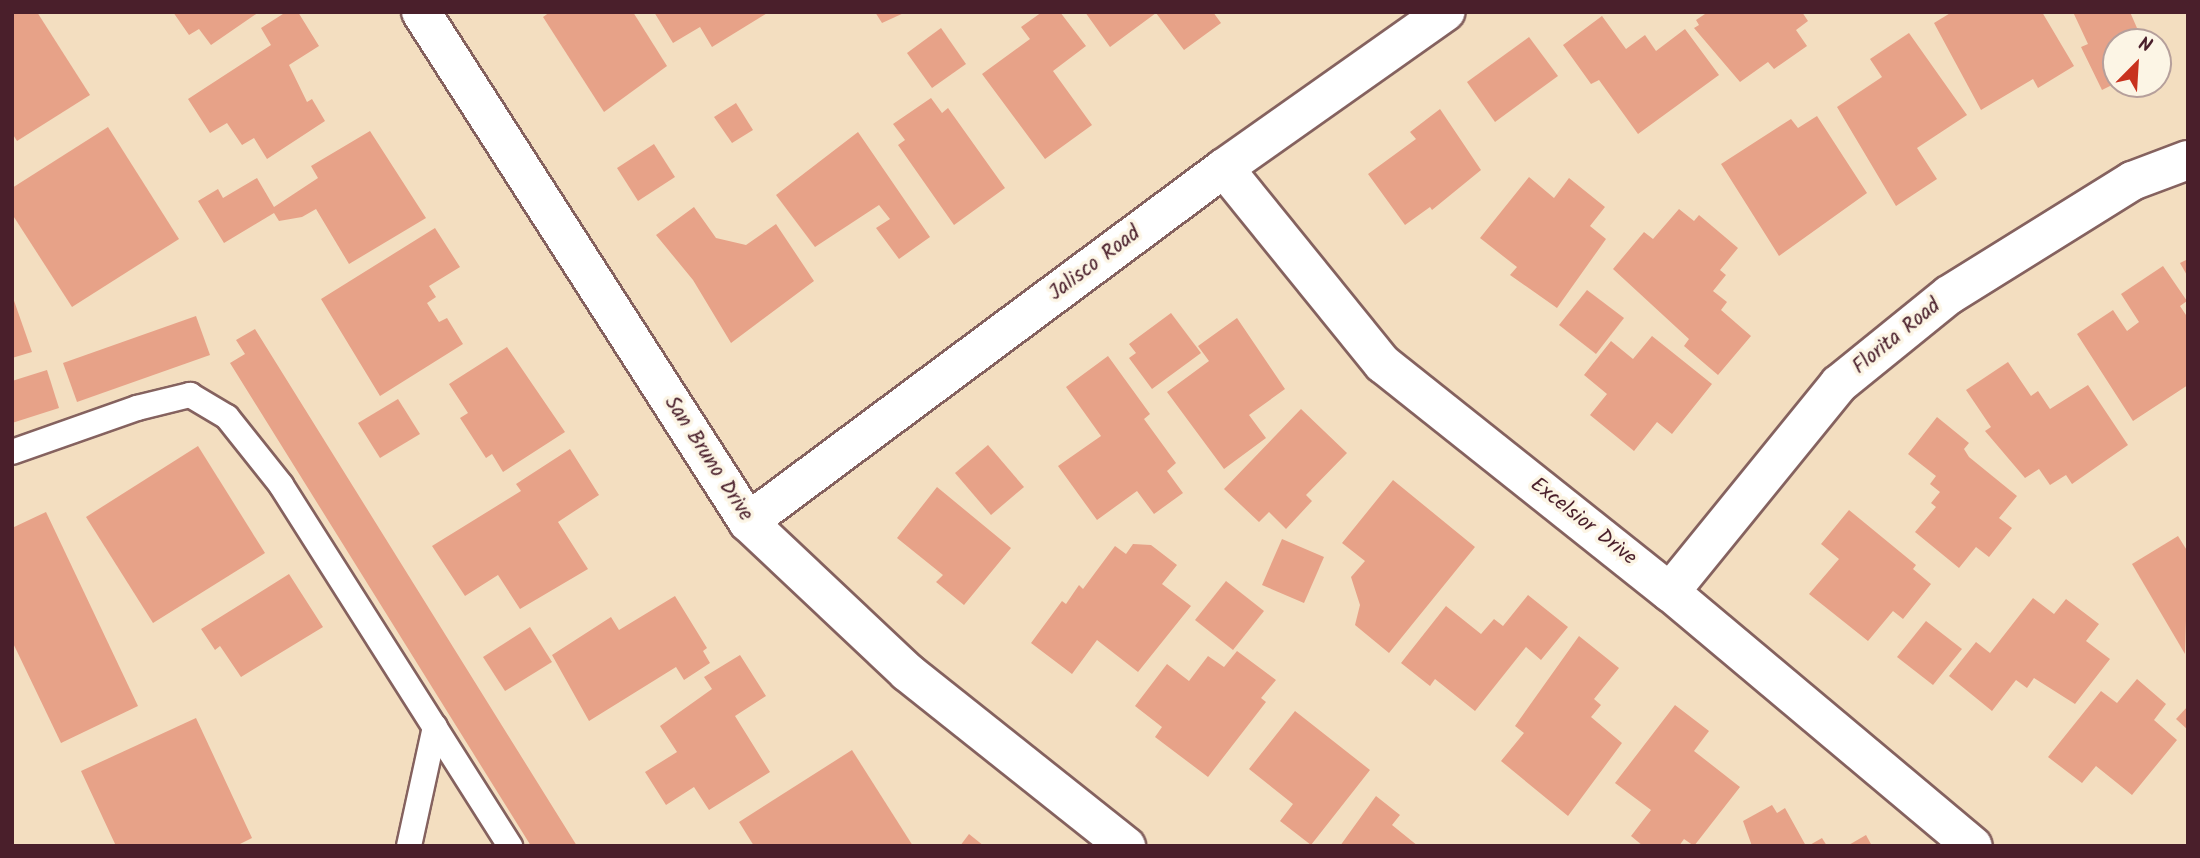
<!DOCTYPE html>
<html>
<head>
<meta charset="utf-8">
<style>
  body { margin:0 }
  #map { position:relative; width:2200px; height:858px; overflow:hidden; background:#f3dec0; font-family:Kalam,sans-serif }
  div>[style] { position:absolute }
  .building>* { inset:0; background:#e7a288 }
  .roads { filter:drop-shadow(2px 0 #85625f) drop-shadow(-2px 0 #85625f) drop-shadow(0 2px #85625f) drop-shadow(0 -2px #85625f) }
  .lane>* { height:24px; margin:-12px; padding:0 12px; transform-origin:12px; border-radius:12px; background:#fff }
  .street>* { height:38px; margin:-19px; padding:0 19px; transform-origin:19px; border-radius:19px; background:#fff }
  span { translate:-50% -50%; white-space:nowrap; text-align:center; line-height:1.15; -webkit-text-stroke:7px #fcf5e5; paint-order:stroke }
  .street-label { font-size:21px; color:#4a1f2b }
  .frame { position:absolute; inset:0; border:14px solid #4a1f2b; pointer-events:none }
  .north { position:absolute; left:2102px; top:28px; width:70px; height:70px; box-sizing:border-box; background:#fcf5e5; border:2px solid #b59f9b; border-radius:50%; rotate:24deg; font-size:19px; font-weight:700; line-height:28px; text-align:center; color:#4a1f2b }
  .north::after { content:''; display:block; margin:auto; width:24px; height:32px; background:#c8321e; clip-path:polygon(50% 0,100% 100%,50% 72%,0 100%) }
</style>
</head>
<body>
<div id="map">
  <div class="building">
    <div style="clip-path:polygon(12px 12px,37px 12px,90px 95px,17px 141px,12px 133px)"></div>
    <div style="clip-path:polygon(173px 12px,259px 12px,211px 45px,199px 29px,189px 35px)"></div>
    <div style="clip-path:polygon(286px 12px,298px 12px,319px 46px,289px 65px,307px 102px,312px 99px,325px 121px,267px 159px,254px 138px,242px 145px,227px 123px,210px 133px,188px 99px,271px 45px,261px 28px)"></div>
    <div style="clip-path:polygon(550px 12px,633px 12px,667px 66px,604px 112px,543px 17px)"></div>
    <div style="clip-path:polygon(654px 12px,769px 12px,712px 47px,700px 27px,673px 43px)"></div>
    <div style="clip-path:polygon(875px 12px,906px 12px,882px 23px)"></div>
    <div style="clip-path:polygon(1042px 12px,1060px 12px,1086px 46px,1053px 71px,1092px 125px,1045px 159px,982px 74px,1030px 39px,1021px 27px)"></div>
    <div style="clip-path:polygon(1085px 12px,1213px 12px,1221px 23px,1184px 50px,1156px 13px,1110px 47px)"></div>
    <div style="clip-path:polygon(1708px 12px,1802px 12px,1808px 21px,1796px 30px,1807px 46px,1774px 69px,1768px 62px,1740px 82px,1694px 28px,1699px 25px,1696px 20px)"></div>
    <div style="clip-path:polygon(1952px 12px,2042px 12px,2074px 66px,2038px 88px,2033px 79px,1981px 110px,1934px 23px)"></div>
    <div style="clip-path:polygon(2073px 12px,2130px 12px,2137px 28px,2126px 34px,2129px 42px,2116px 42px,2116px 83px,2102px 90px,2081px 47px,2088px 44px)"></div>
    <div style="clip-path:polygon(1602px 16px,1626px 49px,1645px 35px,1656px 51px,1685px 29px,1719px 75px,1638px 134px,1599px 80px,1591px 84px,1563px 45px)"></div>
    <div style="clip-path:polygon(941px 28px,966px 64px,932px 88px,907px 53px)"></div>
    <div style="clip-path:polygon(1909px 33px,1967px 115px,1917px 148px,1937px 179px,1896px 206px,1837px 107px,1882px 77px,1870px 59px)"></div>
    <div style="clip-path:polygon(1529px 37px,1558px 76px,1495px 122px,1467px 82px)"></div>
    <div style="clip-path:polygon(931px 98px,942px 113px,948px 108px,1005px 188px,954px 225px,898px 145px,905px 140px,893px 124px)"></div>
    <div style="clip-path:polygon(736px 103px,753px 130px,732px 143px,714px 117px)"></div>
    <div style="clip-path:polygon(1440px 109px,1481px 170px,1432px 210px,1430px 207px,1405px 225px,1368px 174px,1416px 139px,1410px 132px)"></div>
    <div style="clip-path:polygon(1817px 116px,1867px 193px,1779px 256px,1721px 164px,1791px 119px,1798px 128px)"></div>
    <div style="clip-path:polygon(108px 127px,179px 239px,72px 307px,12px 214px,12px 188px)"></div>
    <div style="clip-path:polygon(370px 131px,426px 218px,349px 264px,316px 209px,302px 217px,279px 221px,274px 213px,224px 243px,198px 201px,218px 189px,223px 198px,257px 178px,274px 207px,318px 178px,311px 166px)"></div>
    <div style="clip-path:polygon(858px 132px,930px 237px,899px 259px,876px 228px,890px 219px,879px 205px,815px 247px,776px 195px)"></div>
    <div style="clip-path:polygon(654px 144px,675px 177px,638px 201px,617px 168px)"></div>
    <div style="clip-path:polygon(1529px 177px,1554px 198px,1569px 178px,1605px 207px,1590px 226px,1606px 239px,1557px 308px,1510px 275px,1517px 267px,1480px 238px)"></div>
    <div style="clip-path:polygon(694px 207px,716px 238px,746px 245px,776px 224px,814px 281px,731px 343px,693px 280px,656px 235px)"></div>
    <div style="clip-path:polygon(1679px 209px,1694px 221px,1699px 215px,1738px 248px,1720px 270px,1726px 275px,1713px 291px,1727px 302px,1721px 310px,1751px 336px,1718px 375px,1684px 346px,1689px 339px,1613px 269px,1644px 232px,1653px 239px)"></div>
    <div style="clip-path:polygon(435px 228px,460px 267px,429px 286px,436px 297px,427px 303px,439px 322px,447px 318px,463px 344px,380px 396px,321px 299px)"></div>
    <div style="clip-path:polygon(2188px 259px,2188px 277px,2180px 263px)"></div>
    <div style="clip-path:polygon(2163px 266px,2187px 301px,2180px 306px,2188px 318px,2188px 385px,2133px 421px,2077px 334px,2113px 310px,2127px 331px,2139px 322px,2121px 294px)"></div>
    <div style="clip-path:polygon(1587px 290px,1624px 318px,1596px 354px,1559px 325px)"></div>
    <div style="clip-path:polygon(12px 295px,32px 352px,12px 358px)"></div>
    <div style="clip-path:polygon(1171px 313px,1201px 353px,1152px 389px,1129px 358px,1136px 353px,1129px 344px)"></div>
    <div style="clip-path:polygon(196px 316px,210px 355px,77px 402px,63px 363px)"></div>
    <div style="clip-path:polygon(1237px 318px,1285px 389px,1249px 415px,1266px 438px,1224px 469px,1167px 392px,1209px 361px,1198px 346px)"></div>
    <div style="clip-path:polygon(255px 329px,577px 846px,531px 846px,230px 363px,245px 354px,236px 340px)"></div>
    <div style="clip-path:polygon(1652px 336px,1712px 384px,1672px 434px,1657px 422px,1634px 451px,1590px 415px,1607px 394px,1584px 375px,1611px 341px,1633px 359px)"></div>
    <div style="clip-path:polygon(507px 347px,565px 432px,503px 472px,492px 454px,486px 458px,460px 418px,468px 413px,449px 384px)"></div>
    <div style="clip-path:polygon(1108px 356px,1150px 414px,1144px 419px,1176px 463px,1167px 471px,1183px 493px,1154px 514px,1137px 491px,1097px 520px,1058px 466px,1101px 436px,1066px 387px)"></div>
    <div style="clip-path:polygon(2008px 362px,2031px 396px,2038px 391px,2050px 409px,2088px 385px,2128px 445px,2072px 484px,2066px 475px,2050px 485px,2039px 469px,2025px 478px,1985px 431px,1991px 427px,1966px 390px)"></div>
    <div style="clip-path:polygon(47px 370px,59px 408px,12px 423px,12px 381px)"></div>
    <div style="clip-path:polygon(398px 399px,420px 434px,380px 458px,358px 423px)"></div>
    <div style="clip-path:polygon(1301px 409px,1347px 453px,1306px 495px,1312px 501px,1286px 529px,1269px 512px,1259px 522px,1224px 489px)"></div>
    <div style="clip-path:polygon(1937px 417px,1969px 443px,1964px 449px,1969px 457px,2017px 496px,1999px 518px,2012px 528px,1989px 557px,1976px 547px,1959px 568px,1915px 532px,1936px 507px,1931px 503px,1940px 492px,1930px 484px,1936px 476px,1908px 454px)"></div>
    <div style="clip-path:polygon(988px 445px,1024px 487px,991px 515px,955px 473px)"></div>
    <div style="clip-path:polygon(198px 446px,265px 553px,153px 623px,86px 517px)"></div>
    <div style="clip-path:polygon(570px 449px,599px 495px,558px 522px,588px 569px,520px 609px,498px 575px,465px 596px,432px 546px,521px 491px,516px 484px)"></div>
    <div style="clip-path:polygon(1393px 480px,1475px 547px,1389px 653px,1355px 625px,1360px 605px,1351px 577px,1365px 561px,1342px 543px)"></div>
    <div style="clip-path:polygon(937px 487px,1011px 548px,964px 605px,936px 582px,943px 575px,897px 538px)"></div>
    <div style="clip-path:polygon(1849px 510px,1916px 565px,1913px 569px,1931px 584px,1903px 619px,1893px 611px,1868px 641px,1809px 594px,1839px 559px,1821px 544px)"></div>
    <div style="clip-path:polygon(46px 512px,138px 706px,61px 743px,12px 641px,12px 528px)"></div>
    <div style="clip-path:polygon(2178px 536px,2188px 552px,2185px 654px,2132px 564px)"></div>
    <div style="clip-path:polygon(1282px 539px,1324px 557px,1304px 603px,1262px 585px)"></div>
    <div style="clip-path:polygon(1133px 544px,1151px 545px,1177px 565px,1162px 584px,1191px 606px,1138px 672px,1097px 640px,1072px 674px,1031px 643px,1062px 601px,1066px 604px,1079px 585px,1083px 589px,1115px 546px,1126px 554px)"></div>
    <div style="clip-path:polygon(289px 574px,323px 627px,241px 677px,220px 646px,215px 650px,201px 629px)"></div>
    <div style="clip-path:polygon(1226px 581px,1264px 611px,1233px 650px,1195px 620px)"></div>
    <div style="clip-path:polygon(1528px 595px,1568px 627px,1541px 660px,1526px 647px,1475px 711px,1435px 679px,1430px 686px,1401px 663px,1446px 606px,1481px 634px,1494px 619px,1503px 626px)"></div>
    <div style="clip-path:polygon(675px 596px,707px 648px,703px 651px,710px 663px,684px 680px,676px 667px,589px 721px,552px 655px,611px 617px,619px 630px)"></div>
    <div style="clip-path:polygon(2033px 598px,2054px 614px,2066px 599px,2099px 624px,2086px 641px,2110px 659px,2075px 704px,2034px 678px,2027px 688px,2016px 680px,1992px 711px,1949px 676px,1976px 642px,1990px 653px)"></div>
    <div style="clip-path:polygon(1926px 621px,1962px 649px,1933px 685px,1897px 657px)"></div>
    <div style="clip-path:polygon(530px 627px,552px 662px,505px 691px,483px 657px)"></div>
    <div style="clip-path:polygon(1579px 636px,1619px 668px,1594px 699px,1601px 705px,1591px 717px,1622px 743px,1568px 816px,1501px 761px,1524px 733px,1515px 726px)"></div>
    <div style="clip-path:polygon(1237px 651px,1276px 680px,1261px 698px,1266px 702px,1208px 777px,1155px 737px,1162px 727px,1135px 706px,1167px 664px,1189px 681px,1208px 656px,1224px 667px)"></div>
    <div style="clip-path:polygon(740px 655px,766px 696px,735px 716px,770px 772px,709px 810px,694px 787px,666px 805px,645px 772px,677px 752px,660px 726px,712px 689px,704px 677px)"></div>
    <div style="clip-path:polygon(2137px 679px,2166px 704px,2154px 720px,2177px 740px,2132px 795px,2096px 766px,2082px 783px,2048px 757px,2101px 691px,2117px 703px)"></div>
    <div style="clip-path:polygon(1675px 705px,1709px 731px,1694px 751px,1740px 787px,1694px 846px,1684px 839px,1679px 846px,1643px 846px,1631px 836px,1651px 810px,1615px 783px)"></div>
    <div style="clip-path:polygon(2188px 706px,2188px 730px,2176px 719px)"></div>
    <div style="clip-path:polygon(1295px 711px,1370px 770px,1311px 845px,1280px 821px,1293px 804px,1249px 769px)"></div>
    <div style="clip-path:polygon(196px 718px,252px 838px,236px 846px,116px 846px,81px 771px)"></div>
    <div style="clip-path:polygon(852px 750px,913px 846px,754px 846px,739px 822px)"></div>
    <div style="clip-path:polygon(1376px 796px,1400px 815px,1392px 825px,1418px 846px,1340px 846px)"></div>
    <div style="clip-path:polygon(1772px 805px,1777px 813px,1785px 808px,1806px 846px,1752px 846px,1743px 821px)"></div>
    <div style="clip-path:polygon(969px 834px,984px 846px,960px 846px)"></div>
    <div style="clip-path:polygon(1866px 835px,1872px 846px,1847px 846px)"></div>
    <div style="clip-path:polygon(1822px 838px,1827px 846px,1808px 846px)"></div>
  </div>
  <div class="roads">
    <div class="lane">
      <div style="left:12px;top:452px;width:133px;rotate:-19.4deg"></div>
      <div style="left:137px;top:408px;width:55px;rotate:-13.8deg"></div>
      <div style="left:190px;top:395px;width:43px;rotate:30.7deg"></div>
      <div style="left:227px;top:417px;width:87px;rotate:51.5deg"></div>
      <div style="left:281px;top:485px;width:428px;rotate:57.6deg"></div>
      <div style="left:409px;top:846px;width:122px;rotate:-77.7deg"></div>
    </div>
    <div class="street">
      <div style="left:421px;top:12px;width:606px;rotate:57.33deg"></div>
      <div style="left:748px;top:522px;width:219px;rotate:43.3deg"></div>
      <div style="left:907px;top:672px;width:280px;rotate:38.5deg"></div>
      <div style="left:1224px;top:168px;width:252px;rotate:51deg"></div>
      <div style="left:1383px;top:364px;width:367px;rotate:38.5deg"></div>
      <div style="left:1670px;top:592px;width:395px;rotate:40deg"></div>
      <div style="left:748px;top:522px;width:593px;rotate:-36.64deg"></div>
      <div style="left:1224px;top:168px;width:271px;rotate:-35.2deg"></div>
      <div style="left:1670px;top:592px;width:268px;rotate:-50.9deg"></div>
      <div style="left:1839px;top:384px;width:141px;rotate:-39deg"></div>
      <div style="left:1949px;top:295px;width:216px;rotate:-31.9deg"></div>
      <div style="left:2132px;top:181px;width:60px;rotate:-20.6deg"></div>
    </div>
  </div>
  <div class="street-label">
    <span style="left:1095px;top:264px;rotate:-37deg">Jalisco Road</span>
    <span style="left:1897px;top:337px;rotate:-39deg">Florita Road</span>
    <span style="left:708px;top:459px;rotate:57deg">San Bruno Drive</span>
    <span style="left:1583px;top:522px;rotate:38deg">Excelsior Drive</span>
  </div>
  <div class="frame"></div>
  <div class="north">N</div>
</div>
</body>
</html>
